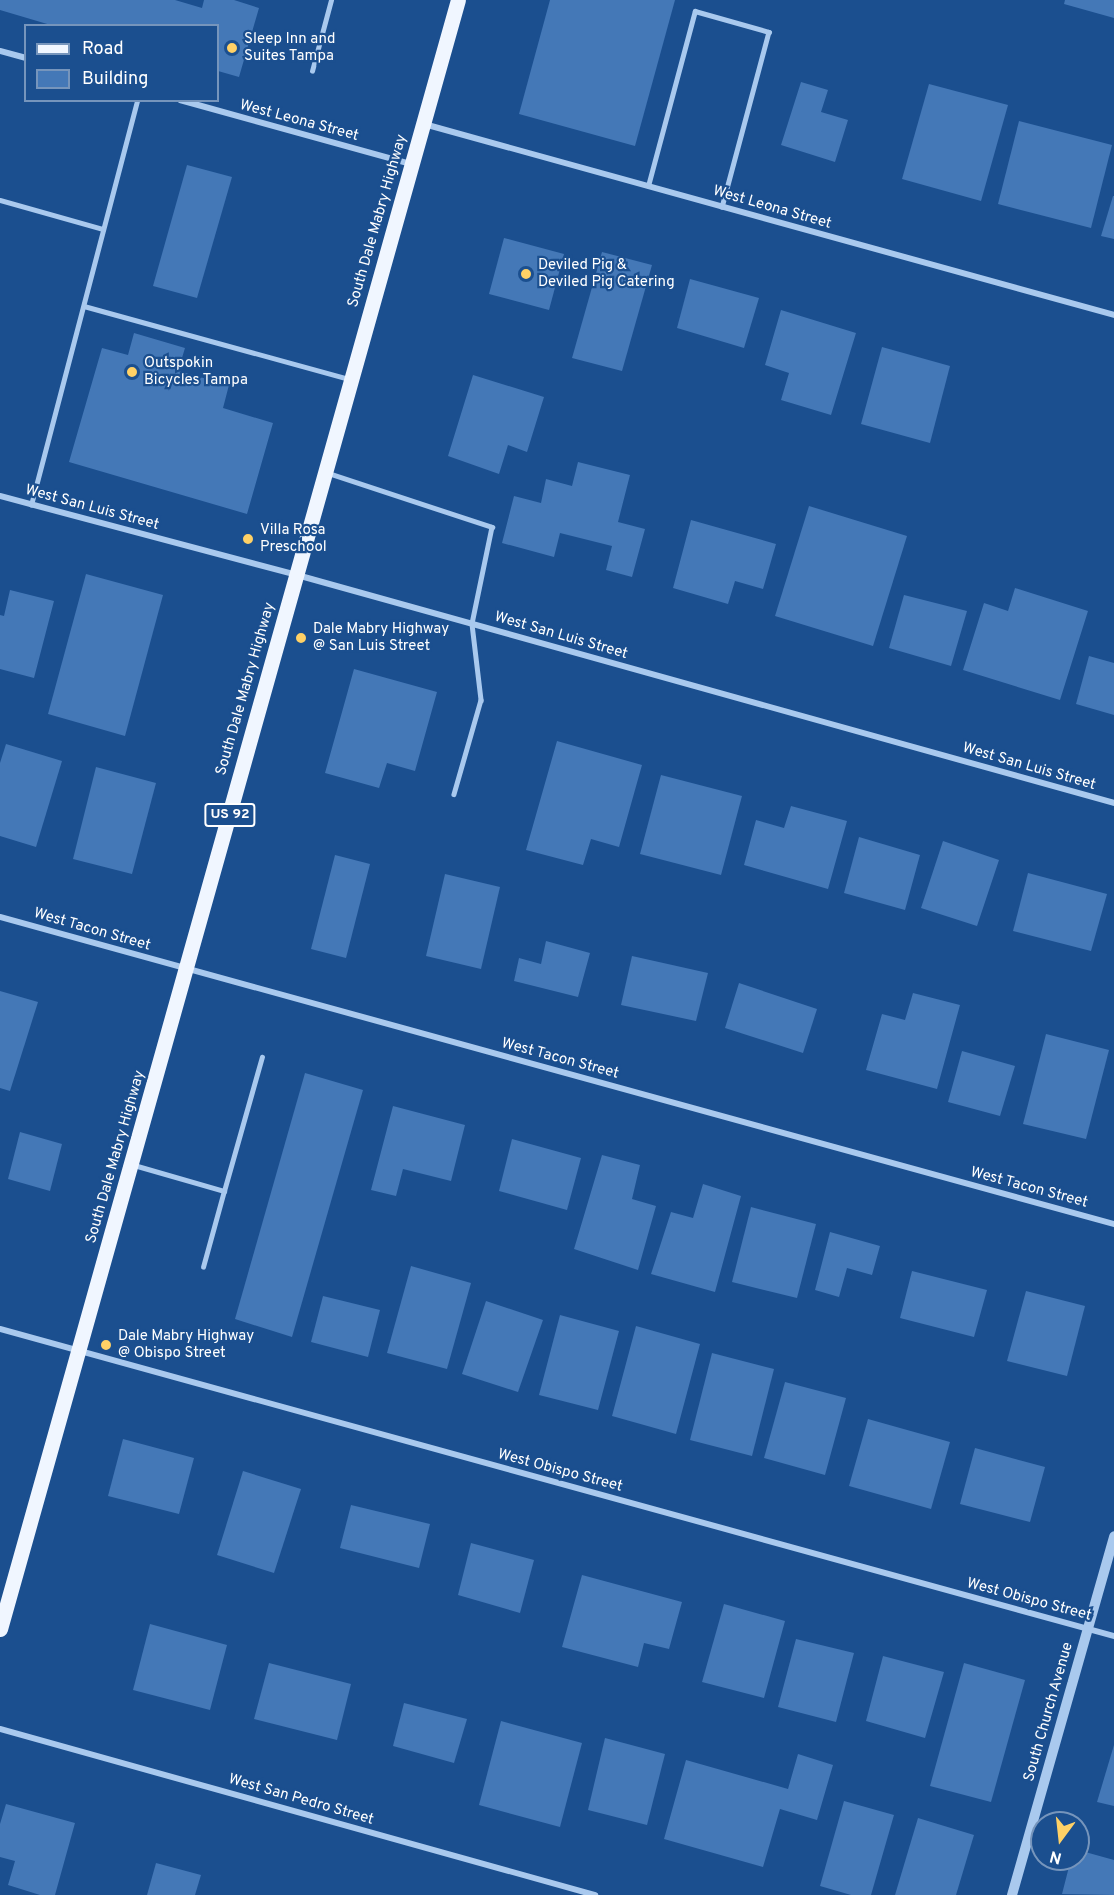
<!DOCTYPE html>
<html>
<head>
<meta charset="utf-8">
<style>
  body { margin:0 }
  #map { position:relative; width:1114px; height:1895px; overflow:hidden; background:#1b4f8f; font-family:Overpass,sans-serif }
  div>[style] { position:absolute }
  .building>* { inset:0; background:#4478b7 }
  .service>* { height:4.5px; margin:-2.25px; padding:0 2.25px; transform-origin:2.25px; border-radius:2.25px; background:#a9c9ee }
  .minor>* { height:6px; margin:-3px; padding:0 3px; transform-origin:3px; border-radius:3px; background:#a9c9ee }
  .tertiary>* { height:10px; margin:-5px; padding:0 5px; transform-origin:5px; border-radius:5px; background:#a9c9ee }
  .primary>* { height:15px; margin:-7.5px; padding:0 7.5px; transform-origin:7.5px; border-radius:7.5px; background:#f0f6ff }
  .dots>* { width:16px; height:16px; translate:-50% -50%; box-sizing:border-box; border:3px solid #1b4f8f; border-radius:50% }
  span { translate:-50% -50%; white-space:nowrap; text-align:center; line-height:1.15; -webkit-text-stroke:4.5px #1b4f8f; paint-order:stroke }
  .shield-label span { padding:2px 4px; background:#1b4f8f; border:2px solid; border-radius:4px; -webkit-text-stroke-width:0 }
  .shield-label { font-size:14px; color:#fff; font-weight:700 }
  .poi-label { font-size:15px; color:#fff }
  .left { translate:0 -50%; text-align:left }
  .street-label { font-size:15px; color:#fff }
  .legend { position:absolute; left:24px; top:24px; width:195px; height:78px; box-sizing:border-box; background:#1b4f8f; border:2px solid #7695bc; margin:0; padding:8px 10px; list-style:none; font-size:18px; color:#fff }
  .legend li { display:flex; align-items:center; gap:12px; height:30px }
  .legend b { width:30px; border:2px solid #7695bc }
  .north { position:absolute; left:1030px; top:1811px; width:60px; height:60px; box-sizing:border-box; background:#1b4f8f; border:2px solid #7695bc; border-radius:50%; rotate:195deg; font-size:16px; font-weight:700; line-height:24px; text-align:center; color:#fff }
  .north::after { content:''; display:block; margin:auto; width:21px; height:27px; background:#ffd166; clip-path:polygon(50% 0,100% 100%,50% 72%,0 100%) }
</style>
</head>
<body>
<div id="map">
  <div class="building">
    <div style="clip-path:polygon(0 0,175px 0,202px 8px,204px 0,234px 0,259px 8px,239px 77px,218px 71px,218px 26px,54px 26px,0 10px)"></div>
    <div style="clip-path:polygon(550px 0,675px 0,635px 146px,519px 114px)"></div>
    <div style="clip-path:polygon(1065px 0,1114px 0,1114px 18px,1064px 4px)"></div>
    <div style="clip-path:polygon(801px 82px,828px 90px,821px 112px,848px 120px,835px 162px,781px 145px)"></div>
    <div style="clip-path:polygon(929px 84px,1008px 105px,981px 201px,902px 179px)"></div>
    <div style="clip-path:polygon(1019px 121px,1112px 145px,1091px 228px,998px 204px)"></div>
    <div style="clip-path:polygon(187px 165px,232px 177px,197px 298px,153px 286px)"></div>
    <div style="clip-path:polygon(1113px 196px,1114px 196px,1114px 239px,1101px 236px)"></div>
    <div style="clip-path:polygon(504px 238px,564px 254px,549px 310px,489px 294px)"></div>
    <div style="clip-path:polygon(602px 252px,652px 265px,622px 371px,572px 358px)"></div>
    <div style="clip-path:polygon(690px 279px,759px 298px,744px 348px,677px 328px)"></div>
    <div style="clip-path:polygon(781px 310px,856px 333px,831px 415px,781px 400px,789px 373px,765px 365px)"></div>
    <div style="clip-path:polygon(134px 333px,185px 348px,178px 371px,229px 385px,223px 408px,273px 423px,247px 514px,69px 462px,102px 348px,128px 355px)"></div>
    <div style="clip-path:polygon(882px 347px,950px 366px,930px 443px,861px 424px)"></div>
    <div style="clip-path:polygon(473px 375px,544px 397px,527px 452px,508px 445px,499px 474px,448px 456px)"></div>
    <div style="clip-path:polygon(578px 462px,630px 475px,618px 522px,645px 529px,632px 577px,606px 570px,612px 546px,560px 533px,554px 557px,502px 543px,514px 496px,541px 503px,546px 479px,572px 486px)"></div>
    <div style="clip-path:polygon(809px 506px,907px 536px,873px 646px,775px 616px)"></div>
    <div style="clip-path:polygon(691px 520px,776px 544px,763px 589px,735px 581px,728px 604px,673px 588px)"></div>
    <div style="clip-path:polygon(86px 574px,163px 595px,125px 736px,48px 714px)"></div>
    <div style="clip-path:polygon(1015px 588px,1088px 611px,1060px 700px,963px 670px,984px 603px,1008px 611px)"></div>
    <div style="clip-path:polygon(10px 590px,54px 601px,34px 678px,0 669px,0 615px,4px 616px)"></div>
    <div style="clip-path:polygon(904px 595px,967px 611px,951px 666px,889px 648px)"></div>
    <div style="clip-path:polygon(1089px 656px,1114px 663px,1114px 715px,1076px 704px)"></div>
    <div style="clip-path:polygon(354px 669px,437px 692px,415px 771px,387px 763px,379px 788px,325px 773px)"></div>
    <div style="clip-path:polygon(557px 741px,642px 765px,619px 847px,591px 839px,583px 865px,526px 850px)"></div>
    <div style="clip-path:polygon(6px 744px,62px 761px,36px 847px,0 836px,0 763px)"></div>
    <div style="clip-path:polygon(96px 767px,156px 783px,132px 874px,73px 859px)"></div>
    <div style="clip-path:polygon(661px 775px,742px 796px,721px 875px,640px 854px)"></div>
    <div style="clip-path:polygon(791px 806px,847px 821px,828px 889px,744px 865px,756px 820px,784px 828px)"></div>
    <div style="clip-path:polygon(859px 837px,920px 855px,905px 910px,844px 893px)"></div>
    <div style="clip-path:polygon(943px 841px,999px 860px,977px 926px,921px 908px)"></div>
    <div style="clip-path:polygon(335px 855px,370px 864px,346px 958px,311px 949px)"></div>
    <div style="clip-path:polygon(1028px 873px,1107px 894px,1091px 951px,1013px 931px)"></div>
    <div style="clip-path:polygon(445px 874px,500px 887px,481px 969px,426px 956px)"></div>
    <div style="clip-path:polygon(546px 941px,590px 953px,578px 997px,514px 981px,519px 958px,541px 964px)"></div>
    <div style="clip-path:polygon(632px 956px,708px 973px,696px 1021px,621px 1005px)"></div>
    <div style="clip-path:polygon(739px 983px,817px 1009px,803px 1053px,725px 1028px)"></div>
    <div style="clip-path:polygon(0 991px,38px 1002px,10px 1091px,0 1088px)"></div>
    <div style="clip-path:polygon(913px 993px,960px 1005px,937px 1089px,866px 1070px,882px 1014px,905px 1020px)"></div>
    <div style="clip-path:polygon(1046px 1034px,1109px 1050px,1086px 1139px,1023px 1124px)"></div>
    <div style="clip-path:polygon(962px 1051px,1015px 1066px,1000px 1116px,948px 1102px)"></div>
    <div style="clip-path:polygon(305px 1073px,363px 1090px,292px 1337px,235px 1319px)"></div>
    <div style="clip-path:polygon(393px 1106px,465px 1125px,451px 1181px,403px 1169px,396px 1196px,371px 1190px)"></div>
    <div style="clip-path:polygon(20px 1132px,62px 1144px,50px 1191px,8px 1179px)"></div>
    <div style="clip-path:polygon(512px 1139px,581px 1158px,567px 1210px,499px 1191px)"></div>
    <div style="clip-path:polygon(602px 1155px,640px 1165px,632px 1199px,656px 1206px,638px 1270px,574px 1249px)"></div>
    <div style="clip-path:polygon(703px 1184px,741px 1196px,715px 1292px,651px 1274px,671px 1212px,693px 1218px)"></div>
    <div style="clip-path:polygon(751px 1207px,816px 1224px,797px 1298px,732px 1282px)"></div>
    <div style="clip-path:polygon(830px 1232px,880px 1246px,872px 1275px,847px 1268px,839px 1297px,815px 1290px)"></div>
    <div style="clip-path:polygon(411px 1266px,471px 1283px,447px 1369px,387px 1353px)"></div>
    <div style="clip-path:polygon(912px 1271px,987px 1290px,974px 1337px,900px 1318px)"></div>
    <div style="clip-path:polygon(1026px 1291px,1085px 1306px,1067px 1376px,1007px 1361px)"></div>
    <div style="clip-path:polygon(323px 1296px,380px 1310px,368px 1357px,311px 1342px)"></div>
    <div style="clip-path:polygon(486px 1301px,543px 1320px,518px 1392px,462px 1374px)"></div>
    <div style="clip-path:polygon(560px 1315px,619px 1331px,598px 1410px,539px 1395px)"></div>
    <div style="clip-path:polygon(636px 1326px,700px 1344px,676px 1434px,612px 1416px)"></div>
    <div style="clip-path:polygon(712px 1353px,774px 1369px,752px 1456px,690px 1440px)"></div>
    <div style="clip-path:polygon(785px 1382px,846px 1398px,825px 1475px,764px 1458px)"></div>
    <div style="clip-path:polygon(868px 1419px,950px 1442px,931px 1509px,849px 1486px)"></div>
    <div style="clip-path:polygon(123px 1439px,194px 1458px,179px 1514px,108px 1496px)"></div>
    <div style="clip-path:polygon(975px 1448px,1045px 1467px,1030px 1522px,960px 1504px)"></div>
    <div style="clip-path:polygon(243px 1471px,301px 1489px,274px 1573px,217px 1555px)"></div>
    <div style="clip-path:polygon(351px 1505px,430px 1524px,419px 1568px,340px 1548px)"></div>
    <div style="clip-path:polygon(471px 1543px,534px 1560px,520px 1613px,458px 1595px)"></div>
    <div style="clip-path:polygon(582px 1575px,682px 1602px,669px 1649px,644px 1643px,638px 1667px,562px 1647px)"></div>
    <div style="clip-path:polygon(724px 1604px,785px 1621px,764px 1698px,702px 1682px)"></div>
    <div style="clip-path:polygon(150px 1624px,227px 1645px,210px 1710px,133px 1690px)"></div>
    <div style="clip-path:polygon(796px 1639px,854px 1653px,836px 1722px,778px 1707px)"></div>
    <div style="clip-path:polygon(883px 1656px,944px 1672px,925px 1738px,866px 1721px)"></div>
    <div style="clip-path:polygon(269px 1663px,351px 1684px,337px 1740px,254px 1719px)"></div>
    <div style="clip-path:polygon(964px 1663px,1025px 1680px,991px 1802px,930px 1786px)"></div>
    <div style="clip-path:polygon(404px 1703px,467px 1719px,454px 1763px,393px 1746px)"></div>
    <div style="clip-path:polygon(501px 1721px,582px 1743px,560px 1827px,479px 1805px)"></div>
    <div style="clip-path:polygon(605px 1738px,665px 1754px,647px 1825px,588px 1810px)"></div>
    <div style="clip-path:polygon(1114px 1745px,1114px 1806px,1097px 1802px)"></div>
    <div style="clip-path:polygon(798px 1754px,833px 1765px,817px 1820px,780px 1809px,763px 1867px,664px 1839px,686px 1760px,788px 1789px)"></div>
    <div style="clip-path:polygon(844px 1801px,894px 1815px,871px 1895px,851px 1895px,820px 1886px)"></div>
    <div style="clip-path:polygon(6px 1804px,75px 1823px,55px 1895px,40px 1895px,8px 1885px,15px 1861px,0 1857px,0 1824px)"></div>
    <div style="clip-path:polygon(918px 1818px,974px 1835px,956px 1895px,895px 1895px)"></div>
    <div style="clip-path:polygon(1078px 1850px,1114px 1860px,1114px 1895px,1062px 1894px,1071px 1859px,1078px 1859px)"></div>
    <div style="clip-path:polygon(156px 1863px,201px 1875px,195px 1895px,147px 1895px)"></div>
  </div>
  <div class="service">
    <div style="left:312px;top:71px;width:73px;rotate:-75deg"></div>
    <div style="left:648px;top:186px;width:181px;rotate:-75deg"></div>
    <div style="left:695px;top:11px;width:77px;rotate:15.8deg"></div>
    <div style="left:769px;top:32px;width:181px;rotate:105deg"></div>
    <div style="left:0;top:200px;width:107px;rotate:15.7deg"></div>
    <div style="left:84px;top:306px;width:275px;rotate:15.4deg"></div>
    <div style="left:328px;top:473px;width:173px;rotate:18.2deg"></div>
    <div style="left:492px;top:527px;width:99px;rotate:101.7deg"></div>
    <div style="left:472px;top:624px;width:77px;rotate:83.2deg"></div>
    <div style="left:481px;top:700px;width:98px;rotate:106deg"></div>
    <div style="left:31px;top:505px;width:419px;rotate:-75.3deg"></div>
    <div style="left:134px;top:1165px;width:94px;rotate:16.1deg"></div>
    <div style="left:224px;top:1191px;width:139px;rotate:-74.2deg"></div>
    <div style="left:203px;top:1267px;width:79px;rotate:-74.6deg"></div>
  </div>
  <div class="minor">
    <div style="left:0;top:51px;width:27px;rotate:15deg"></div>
    <div style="left:180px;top:100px;width:240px;rotate:15.5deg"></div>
    <div style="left:424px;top:124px;width:716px;rotate:15.47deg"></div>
    <div style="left:0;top:496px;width:307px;rotate:14.9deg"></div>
    <div style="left:297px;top:575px;width:848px;rotate:15.59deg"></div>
    <div style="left:0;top:917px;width:1156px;rotate:15.41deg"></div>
    <div style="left:0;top:1329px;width:1156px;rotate:15.41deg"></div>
    <div style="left:0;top:1729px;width:618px;rotate:15.59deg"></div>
  </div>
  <div class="tertiary">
    <div style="left:1012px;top:1895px;width:373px;rotate:-74.1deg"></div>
  </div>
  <div class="primary">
    <div style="left:0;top:1629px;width:1692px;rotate:-74.3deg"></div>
  </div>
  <div class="dots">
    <div style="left:232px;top:48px;background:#ffd166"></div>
    <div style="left:526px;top:274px;background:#ffd166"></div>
    <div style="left:132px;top:372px;background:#ffd166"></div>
    <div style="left:248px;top:539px;background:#ffd166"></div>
    <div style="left:301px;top:638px;background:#ffd166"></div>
    <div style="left:106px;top:1345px;background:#ffd166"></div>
  </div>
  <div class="shield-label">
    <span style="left:230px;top:815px">US 92</span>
  </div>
  <div class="poi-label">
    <span class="left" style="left:244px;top:48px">Sleep Inn and<br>Suites Tampa</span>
    <span class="left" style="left:538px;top:274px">Deviled Pig &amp;<br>Deviled Pig Catering</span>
    <span class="left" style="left:144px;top:372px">Outspokin<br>Bicycles Tampa</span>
    <span class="left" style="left:260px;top:539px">Villa Rosa<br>Preschool</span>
    <span class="left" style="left:313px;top:638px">Dale Mabry Highway<br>@ San Luis Street</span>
    <span class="left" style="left:118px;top:1345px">Dale Mabry Highway<br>@ Obispo Street</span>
  </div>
  <div class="street-label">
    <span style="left:299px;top:121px;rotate:15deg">West Leona Street</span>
    <span style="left:772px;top:208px;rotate:16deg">West Leona Street</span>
    <span style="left:378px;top:221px;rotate:-74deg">South Dale Mabry Highway</span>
    <span style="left:92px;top:508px;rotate:15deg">West San Luis Street</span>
    <span style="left:561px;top:636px;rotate:16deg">West San Luis Street</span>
    <span style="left:246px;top:689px;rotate:-74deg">South Dale Mabry Highway</span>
    <span style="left:1029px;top:767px;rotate:16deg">West San Luis Street</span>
    <span style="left:92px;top:930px;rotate:16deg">West Tacon Street</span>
    <span style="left:560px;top:1059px;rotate:15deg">West Tacon Street</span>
    <span style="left:116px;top:1157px;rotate:-74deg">South Dale Mabry Highway</span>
    <span style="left:1029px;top:1188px;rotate:15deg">West Tacon Street</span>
    <span style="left:560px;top:1471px;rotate:15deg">West Obispo Street</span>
    <span style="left:1029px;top:1600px;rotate:15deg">West Obispo Street</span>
    <span style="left:1049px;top:1712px;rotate:-74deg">South Church Avenue</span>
    <span style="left:301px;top:1800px;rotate:16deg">West San Pedro Street</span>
  </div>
  <ul class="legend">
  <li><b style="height:8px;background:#f0f6ff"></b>Road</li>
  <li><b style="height:16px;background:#4478b7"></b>Building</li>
  </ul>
  <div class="north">N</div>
</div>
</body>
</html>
